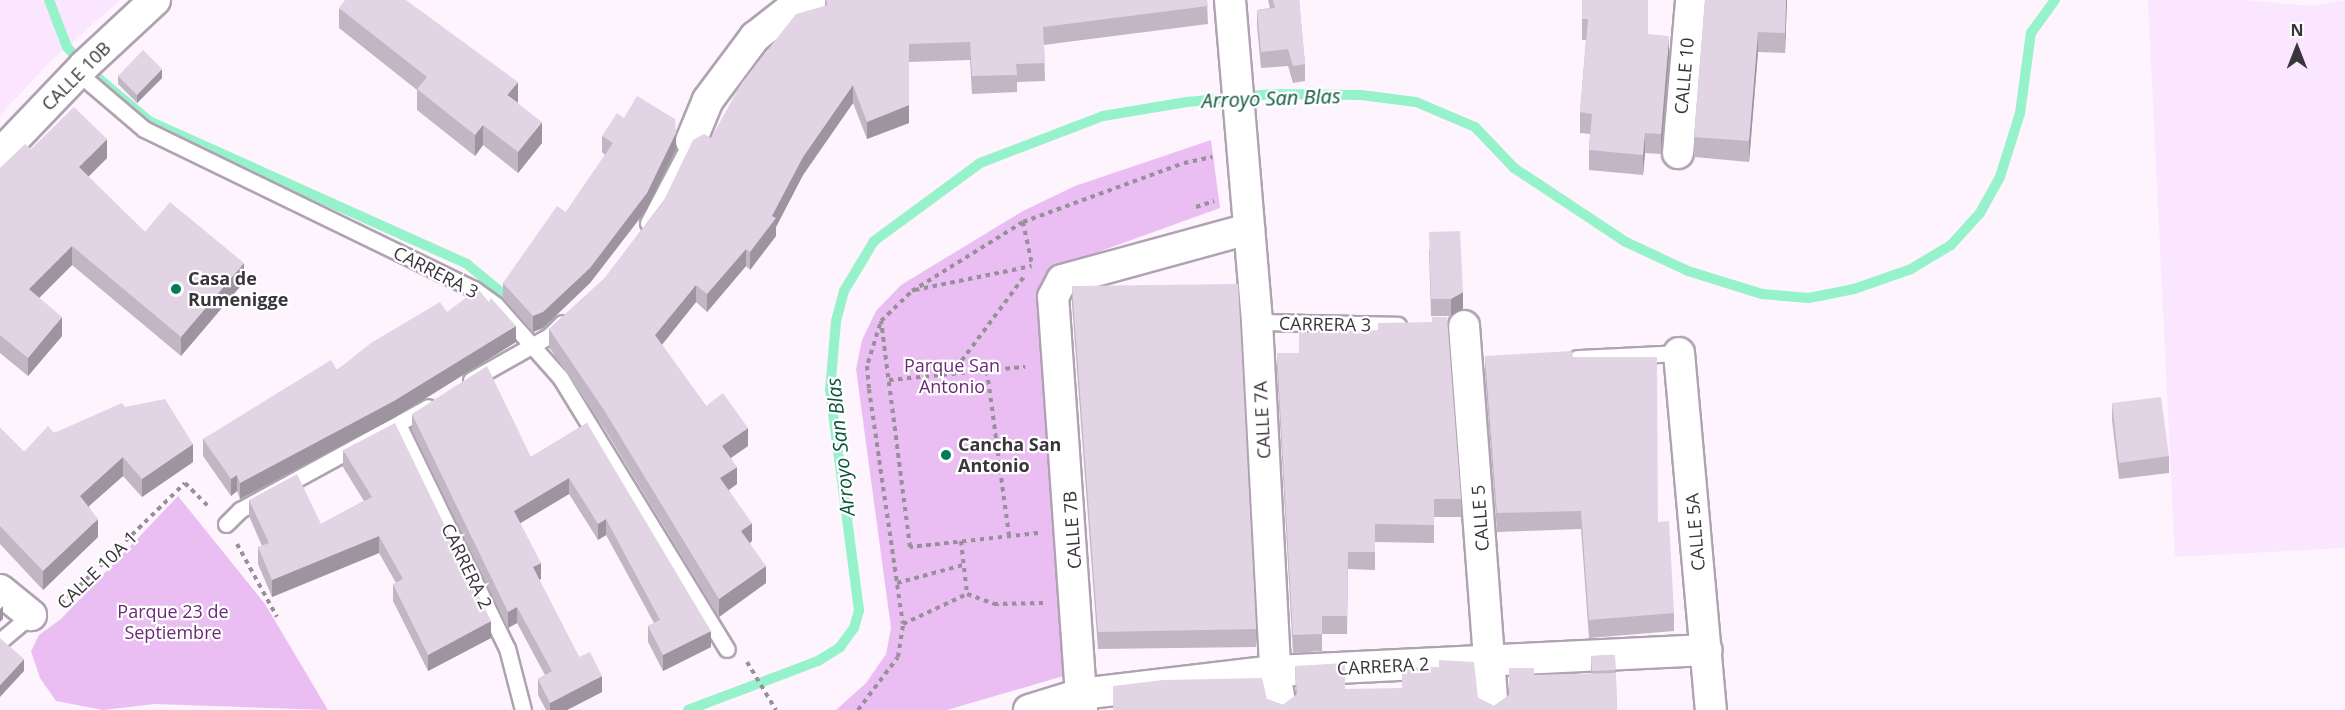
<!DOCTYPE html>
<html>
<head>
<meta charset="utf-8">
<style>
  body { margin:0 }
  #map { position:relative; width:2345px; height:710px; overflow:hidden; background:#fdf4fe; font-family:"Open Sans",sans-serif }
  div>[style] { position:absolute }
  .built>* { inset:0; background:#fae6fe }
  .green>* { inset:0; background:#eabef2 }
  .stream>* { height:10px; margin:-5px; padding:0 5px; transform-origin:5px; border-radius:5px; background:#96f2ca }
  .path>* { height:4px; margin-top:-2px; transform-origin:0; background:repeating-linear-gradient(90deg,#979098 0 4.5px,transparent 0 9px) }
  .roads { filter:drop-shadow(2px 0 #b0a2b3) drop-shadow(-2px 0 #b0a2b3) drop-shadow(0 2px #b0a2b3) drop-shadow(0 -2px #b0a2b3) }
  .lane>* { height:15px; margin:-7.5px; padding:0 7.5px; transform-origin:7.5px; border-radius:7.5px; background:#fff }
  .street>* { height:30px; margin:-15px; padding:0 15px; transform-origin:15px; border-radius:15px; background:#fff }
  .wall>* { inset:0; background:#c2b6c5 }
  .shaded-wall>* { inset:0; background:#9e94a0 }
  .building>* { inset:0; background:#e2d4e5 }
  .dots>* { width:16px; height:16px; translate:-50% -50%; box-sizing:border-box; border:3px solid #fff; border-radius:50% }
  span { translate:-50% -50%; white-space:nowrap; text-align:center; line-height:1.15; -webkit-text-stroke:4.5px #fff; paint-order:stroke }
  .street-label { font-size:18px; color:#3a353b }
  .poi-label { font-size:18px; color:#3a353b; font-weight:700 }
  .left { translate:0 -50%; text-align:left }
  .park-label { font-size:18px; color:#692b76 }
  .water-label { font-size:20px; color:#0a553d; font-style:italic }
  .north { position:absolute; left:2267px; top:18px; width:60px; height:60px; -webkit-text-stroke:4px #fff; paint-order:stroke; rotate:0deg; font-size:16px; font-weight:700; line-height:24px; text-align:center; color:#3a353b }
  .north::after { content:''; display:block; margin:auto; width:21px; height:27px; background:#3a353b; clip-path:polygon(50% 0,100% 100%,50% 72%,0 100%) }
</style>
</head>
<body>
<div id="map">
  <div class="built">
    <div style="clip-path:polygon(0 0,120px 0,51px 61px,0 115px)"></div>
    <div style="clip-path:polygon(2148px 0,2245px 0,2311px 6px,2345px 0,2345px 548px,2175px 557px)"></div>
  </div>
  <div class="green">
    <div style="clip-path:polygon(1211px 140px,1220px 208px,1051px 269px,1041px 282px,1067px 675px,947px 710px,836px 710px,866px 683px,886px 654px,891px 628px,856px 369px,862px 340px,876px 311px,901px 285px,1023px 211px,1075px 186px)"></div>
    <div style="clip-path:polygon(178px 496px,265px 604px,328px 710px,155px 704px,103px 710px,56px 701px,40px 678px,31px 651px,39px 635px,61px 619px)"></div>
  </div>
  <div class="stream">
    <div style="left:49px;top:0;width:50px;rotate:69deg"></div>
    <div style="left:67px;top:47px;width:25px;rotate:48deg"></div>
    <div style="left:84px;top:66px;width:85px;rotate:40.2deg"></div>
    <div style="left:149px;top:121px;width:349px;rotate:24.2deg"></div>
    <div style="left:467px;top:264px;width:61px;rotate:39.7deg"></div>
    <div style="left:688px;top:710px;width:139px;rotate:-20.7deg"></div>
    <div style="left:818px;top:661px;width:26px;rotate:-32deg"></div>
    <div style="left:840px;top:647px;width:24px;rotate:-54deg"></div>
    <div style="left:854px;top:628px;width:19px;rotate:-74deg"></div>
    <div style="left:859px;top:610px;width:222px;rotate:-97.5deg"></div>
    <div style="left:830px;top:390px;width:69px;rotate:-85deg"></div>
    <div style="left:836px;top:321px;width:31px;rotate:-75deg"></div>
    <div style="left:844px;top:291px;width:58px;rotate:-59deg"></div>
    <div style="left:874px;top:241px;width:132px;rotate:-36.3deg"></div>
    <div style="left:980px;top:163px;width:132px;rotate:-20.9deg"></div>
    <div style="left:1103px;top:116px;width:85px;rotate:-9.5deg"></div>
    <div style="left:1187px;top:102px;width:85px;rotate:-5.4deg"></div>
    <div style="left:1272px;top:94px;width:89px;rotate:0.6deg"></div>
    <div style="left:1361px;top:95px;width:55px;rotate:7.3deg"></div>
    <div style="left:1416px;top:102px;width:64px;rotate:23deg"></div>
    <div style="left:1475px;top:127px;width:57px;rotate:46.4deg"></div>
    <div style="left:1514px;top:168px;width:134px;rotate:33.5deg"></div>
    <div style="left:1626px;top:242px;width:68px;rotate:25.1deg"></div>
    <div style="left:1688px;top:271px;width:77px;rotate:17.3deg"></div>
    <div style="left:1762px;top:294px;width:47px;rotate:4.9deg"></div>
    <div style="left:1809px;top:298px;width:46px;rotate:-11.3deg"></div>
    <div style="left:1854px;top:289px;width:60px;rotate:-19.3deg"></div>
    <div style="left:1911px;top:269px;width:47px;rotate:-31deg"></div>
    <div style="left:1951px;top:245px;width:43px;rotate:-47.8deg"></div>
    <div style="left:1980px;top:213px;width:41px;rotate:-60.9deg"></div>
    <div style="left:2000px;top:177px;width:67px;rotate:-72.6deg"></div>
    <div style="left:2020px;top:113px;width:81px;rotate:-82.2deg"></div>
    <div style="left:2031px;top:33px;width:41px;rotate:-54deg"></div>
  </div>
  <div class="path">
    <div style="left:1196px;top:207px;width:19px;rotate:-18deg"></div>
    <div style="left:1023px;top:222px;width:44px;rotate:78.2deg"></div>
    <div style="left:915px;top:290px;width:119px;rotate:-11.6deg"></div>
    <div style="left:880px;top:324px;width:44px;rotate:107.2deg"></div>
    <div style="left:867px;top:366px;width:23px;rotate:85deg"></div>
    <div style="left:869px;top:389px;width:237px;rotate:81.8deg"></div>
    <div style="left:987px;top:371px;width:165px;rotate:82.4deg"></div>
    <div style="left:951px;top:375px;width:126px;rotate:-53.4deg"></div>
    <div style="left:889px;top:380px;width:137px;rotate:-5.5deg"></div>
    <div style="left:1038px;top:533px;width:129px;rotate:173.8deg"></div>
    <div style="left:910px;top:547px;width:228px;rotate:-97.3deg"></div>
    <div style="left:881px;top:321px;width:43px;rotate:-44.1deg"></div>
    <div style="left:912px;top:291px;width:131px;rotate:-31.9deg"></div>
    <div style="left:1023px;top:222px;width:171px;rotate:-20.1deg"></div>
    <div style="left:1184px;top:163px;width:29px;rotate:-12deg"></div>
    <div style="left:961px;top:541px;width:53px;rotate:83.5deg"></div>
    <div style="left:967px;top:594px;width:29px;rotate:20deg"></div>
    <div style="left:994px;top:604px;width:49px;rotate:-1.2deg"></div>
    <div style="left:237px;top:544px;width:83px;rotate:61.3deg"></div>
    <div style="left:897px;top:583px;width:68px;rotate:-15.3deg"></div>
    <div style="left:61px;top:604px;width:173px;rotate:-44.3deg"></div>
    <div style="left:185px;top:483px;width:34px;rotate:45deg"></div>
    <div style="left:747px;top:662px;width:56px;rotate:58.9deg"></div>
    <div style="left:858px;top:710px;width:66px;rotate:-53deg"></div>
    <div style="left:898px;top:657px;width:33px;rotate:-81deg"></div>
    <div style="left:903px;top:624px;width:71px;rotate:-25.1deg"></div>
  </div>
  <div class="roads">
    <div class="lane">
      <div style="left:77px;top:72px;width:88px;rotate:40.4deg"></div>
      <div style="left:144px;top:129px;width:367px;rotate:25.9deg"></div>
      <div style="left:474px;top:289px;width:27px;rotate:36deg"></div>
      <div style="left:496px;top:305px;width:96px;rotate:48.4deg"></div>
      <div style="left:560px;top:377px;width:319px;rotate:58.5deg"></div>
      <div style="left:648px;top:223px;width:93px;rotate:-62.3deg"></div>
      <div style="left:1257px;top:322px;width:141px;rotate:1.2deg"></div>
      <div style="left:1577px;top:358px;width:102px;rotate:-2.8deg"></div>
      <div style="left:471px;top:380px;width:90px;rotate:-29.4deg"></div>
      <div style="left:549px;top:336px;width:18px;rotate:-45deg"></div>
      <div style="left:399px;top:426px;width:247px;rotate:64.1deg"></div>
      <div style="left:507px;top:648px;width:64px;rotate:75.5deg"></div>
      <div style="left:226px;top:524px;width:20px;rotate:-45deg"></div>
      <div style="left:240px;top:510px;width:214px;rotate:-28.7deg"></div>
      <div style="left:0;top:641px;width:40px;rotate:-40deg"></div>
    </div>
    <div class="street">
      <div style="left:1230px;top:0;width:323px;rotate:85.2deg"></div>
      <div style="left:1257px;top:322px;width:349px;rotate:87deg"></div>
      <div style="left:1275px;top:671px;width:39px;rotate:81deg"></div>
      <div style="left:691px;top:141px;width:44px;rotate:-67.5deg"></div>
      <div style="left:708px;top:100px;width:79px;rotate:-53.3deg"></div>
      <div style="left:755px;top:37px;width:47px;rotate:-38.1deg"></div>
      <div style="left:792px;top:8px;width:24px;rotate:-19deg"></div>
      <div style="left:1678px;top:153px;width:154px;rotate:-85.1deg"></div>
      <div style="left:0;top:154px;width:122px;rotate:-46.3deg"></div>
      <div style="left:84px;top:66px;width:97px;rotate:-42.9deg"></div>
      <div style="left:1464px;top:326px;width:385px;rotate:85.7deg"></div>
      <div style="left:1679px;top:353px;width:358px;rotate:84.9deg"></div>
      <div style="left:0;top:590px;width:40px;rotate:39deg"></div>
      <div style="left:1029px;top:710px;width:54px;rotate:-17.1deg"></div>
      <div style="left:1081px;top:694px;width:195px;rotate:-6.8deg"></div>
      <div style="left:1275px;top:671px;width:432px;rotate:-2.8deg"></div>
      <div style="left:1082px;top:710px;width:414px;rotate:-94deg"></div>
      <div style="left:1053px;top:297px;width:19px;rotate:-62deg"></div>
      <div style="left:1062px;top:280px;width:194px;rotate:-15.3deg"></div>
    </div>
  </div>
  <div class="wall">
    <div style="clip-path:polygon(825px 0,1207px 0,1208px 24px,1044px 45px,1045px 81px,1017px 82px,1017px 92px,972px 94px,970px 60px,909px 62px,909px 123px,867px 139px,853px 103px,803px 175px,776px 227px,776px 236px,750px 270px,746px 266px,707px 312px,696px 302px,662px 345px,706px 406px,748px 446px,731px 458px,737px 484px,729px 490px,752px 541px,750px 543px,766px 583px,719px 617px,604px 428px,549px 347px,549px 329px,605px 278px,711px 138px,825px 5px)"></div>
    <div style="clip-path:polygon(1268px 0,1299px 0,1305px 64px,1305px 81px,1293px 83px,1288px 66px,1261px 68px,1257px 26px,1257px 10px,1270px 8px)"></div>
    <div style="clip-path:polygon(1582px 0,1648px 34px,1669px 57px,1661px 154px,1645px 153px,1643px 175px,1589px 170px,1589px 150px,1590px 134px,1580px 133px,1580px 112px,1586px 40px,1582px 40px)"></div>
    <div style="clip-path:polygon(1705px 0,1787px 0,1785px 53px,1758px 52px,1749px 162px,1694px 157px,1694px 137px)"></div>
    <div style="clip-path:polygon(339px 8px,517px 103px,542px 143px,518px 173px,483px 145px,475px 156px,417px 110px,417px 90px,339px 28px)"></div>
    <div style="clip-path:polygon(118px 76px,162px 78px,137px 103px,118px 84px)"></div>
    <div style="clip-path:polygon(602px 136px,676px 149px,647px 209px,590px 283px,543px 328px,533px 332px,503px 298px,503px 283px,566px 212px,605px 155px,602px 152px)"></div>
    <div style="clip-path:polygon(31px 149px,107px 158px,88px 177px,145px 232px,244px 282px,181px 356px,72px 265px,39px 298px,62px 336px,28px 376px,0 353px,0 168px)"></div>
    <div style="clip-path:polygon(1429px 249px,1463px 309px,1451px 316px,1431px 316px)"></div>
    <div style="clip-path:polygon(1072px 286px,1256px 629px,1256px 647px,1098px 649px,1072px 304px)"></div>
    <div style="clip-path:polygon(447px 312px,516px 342px,394px 418px,240px 499px,237px 491px,231px 496px,203px 456px,203px 439px)"></div>
    <div style="clip-path:polygon(1299px 333px,1461px 499px,1461px 517px,1434px 517px,1434px 543px,1375px 542px,1375px 570px,1348px 569px,1347px 634px,1322px 634px,1322px 651px,1293px 653px,1277px 370px,1277px 353px,1299px 353px)"></div>
    <div style="clip-path:polygon(1485px 356px,1658px 522px,1674px 613px,1674px 631px,1589px 638px,1581px 529px,1497px 532px,1485px 374px)"></div>
    <div style="clip-path:polygon(2112px 403px,2169px 456px,2169px 473px,2119px 479px,2112px 420px)"></div>
    <div style="clip-path:polygon(125px 407px,193px 462px,142px 497px,123px 476px,89px 506px,98px 537px,43px 590px,0 544px,0 428px,24px 452px,54px 433px)"></div>
    <div style="clip-path:polygon(412px 414px,531px 457px,587px 423px,711px 647px,663px 671px,648px 642px,648px 626px,654px 623px,606px 535px,598px 540px,569px 494px,520px 523px,541px 579px,539px 580px,579px 657px,602px 692px,567px 710px,546px 710px,538px 695px,538px 679px,545px 675px,517px 623px,508px 628px,412px 430px)"></div>
    <div style="clip-path:polygon(343px 450px,491px 638px,428px 671px,393px 601px,393px 584px,396px 583px,379px 553px,272px 597px,258px 564px,258px 547px,262px 546px,249px 516px,249px 500px,321px 524px,364px 501px,343px 467px)"></div>
    <div style="clip-path:polygon(1615px 655px,1617px 710px,1113px 710px,1267px 699px,1283px 705px,1296px 695px,1295px 666px,1345px 689px,1478px 698px,1494px 706px,1509px 695px,1534px 675px,1591px 674px,1591px 656px)"></div>
  </div>
  <div class="shaded-wall">
    <div style="clip-path:polygon(1786px 0,1787px 0,1785px 53px,1785px 33px)"></div>
    <div style="clip-path:polygon(1758px 32px,1758px 52px,1749px 162px,1749px 141px)"></div>
    <div style="clip-path:polygon(1669px 36px,1669px 57px,1661px 154px,1661px 134px)"></div>
    <div style="clip-path:polygon(162px 69px,162px 78px,137px 103px,137px 95px)"></div>
    <div style="clip-path:polygon(518px 82px,518px 103px,507px 95px)"></div>
    <div style="clip-path:polygon(853px 85px,853px 103px,803px 175px,776px 227px,776px 236px,750px 270px,750px 252px,803px 157px)"></div>
    <div style="clip-path:polygon(909px 105px,909px 123px,867px 139px,867px 122px)"></div>
    <div style="clip-path:polygon(542px 122px,542px 143px,518px 173px,518px 152px)"></div>
    <div style="clip-path:polygon(483px 125px,483px 145px,475px 156px,475px 135px)"></div>
    <div style="clip-path:polygon(676px 133px,676px 149px,647px 209px,590px 283px,543px 328px,533px 332px,533px 316px)"></div>
    <div style="clip-path:polygon(1645px 133px,1645px 153px,1643px 175px,1643px 155px)"></div>
    <div style="clip-path:polygon(107px 139px,107px 158px,79px 186px,79px 167px)"></div>
    <div style="clip-path:polygon(72px 246px,72px 265px,29px 308px,29px 289px)"></div>
    <div style="clip-path:polygon(746px 249px,746px 266px,707px 312px,707px 294px)"></div>
    <div style="clip-path:polygon(244px 263px,244px 282px,181px 356px,181px 337px)"></div>
    <div style="clip-path:polygon(696px 285px,696px 302px,655px 353px,655px 335px)"></div>
    <div style="clip-path:polygon(1463px 292px,1463px 309px,1451px 316px,1451px 299px)"></div>
    <div style="clip-path:polygon(62px 317px,62px 336px,28px 376px,28px 358px)"></div>
    <div style="clip-path:polygon(516px 326px,516px 342px,394px 418px,240px 499px,240px 483px)"></div>
    <div style="clip-path:polygon(748px 428px,748px 446px,722px 464px,722px 446px)"></div>
    <div style="clip-path:polygon(193px 444px,193px 462px,142px 497px,142px 479px)"></div>
    <div style="clip-path:polygon(123px 457px,123px 476px,80px 514px,80px 496px)"></div>
    <div style="clip-path:polygon(737px 467px,737px 484px,720px 496px,720px 478px)"></div>
    <div style="clip-path:polygon(237px 475px,237px 491px,231px 496px,231px 479px)"></div>
    <div style="clip-path:polygon(569px 478px,569px 494px,514px 527px,514px 511px)"></div>
    <div style="clip-path:polygon(98px 519px,98px 537px,43px 590px,43px 571px)"></div>
    <div style="clip-path:polygon(606px 519px,606px 535px,598px 540px,598px 524px)"></div>
    <div style="clip-path:polygon(752px 523px,752px 541px,741px 549px,741px 531px)"></div>
    <div style="clip-path:polygon(379px 536px,379px 553px,272px 597px,272px 580px)"></div>
    <div style="clip-path:polygon(541px 563px,541px 579px,533px 583px,533px 567px)"></div>
    <div style="clip-path:polygon(766px 566px,766px 583px,719px 617px,719px 599px)"></div>
    <div style="clip-path:polygon(3px 606px,3px 619px,0 622px,0 609px)"></div>
    <div style="clip-path:polygon(517px 607px,517px 623px,508px 628px,508px 612px)"></div>
    <div style="clip-path:polygon(491px 621px,491px 638px,428px 671px,428px 655px)"></div>
    <div style="clip-path:polygon(711px 631px,711px 647px,663px 671px,663px 655px)"></div>
    <div style="clip-path:polygon(24px 659px,24px 671px,0 697px,0 685px)"></div>
    <div style="clip-path:polygon(602px 676px,602px 692px,567px 710px,550px 710px,550px 703px)"></div>
  </div>
  <div class="building">
    <div style="clip-path:polygon(345px 0,406px 0,518px 82px,507px 95px,542px 122px,518px 152px,483px 125px,475px 135px,417px 89px,427px 77px,339px 8px)"></div>
    <div style="clip-path:polygon(826px 0,1207px 0,1208px 6px,1043px 27px,1045px 63px,1016px 64px,1017px 75px,972px 76px,970px 42px,909px 44px,909px 105px,867px 122px,853px 85px,803px 157px,772px 216px,776px 218px,750px 252px,746px 249px,707px 294px,696px 285px,655px 335px,706px 406px,723px 393px,748px 428px,722px 446px,737px 467px,720px 478px,752px 523px,741px 531px,766px 566px,719px 599px,604px 410px,549px 329px,605px 278px,663px 202px,693px 140px,704px 134px,711px 138px,741px 84px,796px 14px,828px 5px)"></div>
    <div style="clip-path:polygon(1273px 0,1299px 0,1305px 64px,1293px 66px,1288px 49px,1261px 52px,1257px 10px,1275px 8px)"></div>
    <div style="clip-path:polygon(1582px 0,1648px 0,1648px 34px,1669px 36px,1661px 134px,1645px 133px,1643px 155px,1589px 150px,1592px 114px,1580px 112px,1588px 19px,1582px 19px)"></div>
    <div style="clip-path:polygon(1705px 0,1786px 0,1785px 33px,1758px 32px,1749px 141px,1694px 137px)"></div>
    <div style="clip-path:polygon(143px 50px,162px 69px,137px 95px,118px 76px)"></div>
    <div style="clip-path:polygon(637px 96px,675px 119px,676px 133px,647px 193px,590px 268px,543px 312px,533px 316px,503px 283px,557px 206px,566px 212px,613px 143px,602px 136px,617px 113px,624px 118px)"></div>
    <div style="clip-path:polygon(74px 107px,107px 139px,79px 167px,145px 232px,170px 202px,244px 263px,181px 337px,72px 246px,29px 289px,62px 317px,28px 358px,0 335px,0 168px,25px 144px,31px 149px)"></div>
    <div style="clip-path:polygon(1460px 231px,1463px 292px,1451px 299px,1431px 299px,1429px 232px)"></div>
    <div style="clip-path:polygon(1238px 284px,1256px 629px,1098px 632px,1072px 286px)"></div>
    <div style="clip-path:polygon(478px 289px,489px 302px,491px 298px,516px 326px,394px 401px,240px 483px,237px 475px,231px 479px,203px 439px,331px 360px,337px 370px,371px 343px,440px 302px,447px 312px)"></div>
    <div style="clip-path:polygon(1432px 317px,1447px 317px,1461px 499px,1434px 499px,1434px 525px,1375px 524px,1375px 552px,1348px 552px,1347px 616px,1322px 616px,1322px 634px,1293px 635px,1277px 353px,1299px 353px,1299px 333px,1378px 330px,1378px 323px,1432px 322px)"></div>
    <div style="clip-path:polygon(1572px 351px,1573px 357px,1657px 357px,1658px 522px,1669px 521px,1674px 613px,1589px 620px,1581px 511px,1497px 513px,1485px 356px)"></div>
    <div style="clip-path:polygon(487px 366px,531px 457px,587px 423px,711px 631px,663px 655px,648px 626px,660px 620px,606px 519px,598px 524px,569px 478px,514px 511px,541px 563px,533px 567px,579px 657px,590px 652px,602px 676px,550px 703px,538px 679px,552px 671px,517px 607px,508px 612px,412px 414px)"></div>
    <div style="clip-path:polygon(2161px 397px,2169px 456px,2119px 463px,2112px 403px)"></div>
    <div style="clip-path:polygon(165px 399px,193px 444px,142px 479px,123px 457px,80px 496px,98px 519px,43px 571px,0 526px,0 428px,24px 452px,48px 426px,54px 433px,122px 403px,125px 407px)"></div>
    <div style="clip-path:polygon(395px 423px,491px 621px,428px 655px,393px 584px,403px 579px,379px 536px,272px 580px,258px 547px,269px 543px,249px 500px,297px 474px,321px 524px,372px 497px,343px 450px)"></div>
    <div style="clip-path:polygon(0 638px,24px 659px,0 685px)"></div>
    <div style="clip-path:polygon(1615px 655px,1615px 670px,1592px 671px,1591px 656px)"></div>
    <div style="clip-path:polygon(1439px 660px,1474px 662px,1478px 698px,1494px 706px,1509px 695px,1509px 668px,1534px 668px,1534px 675px,1616px 673px,1617px 710px,1113px 710px,1113px 686px,1163px 680px,1262px 678px,1267px 699px,1283px 705px,1297px 694px,1295px 666px,1345px 663px,1345px 689px,1402px 688px,1402px 668px,1439px 667px)"></div>
  </div>
  <div class="dots">
    <div style="left:176px;top:289px;background:#047b58"></div>
    <div style="left:946px;top:455px;background:#047b58"></div>
  </div>
  <div class="street-label">
    <span style="left:76px;top:76px;rotate:-45deg">CALLE 10B</span>
    <span style="left:1684px;top:76px;rotate:-85deg">CALLE 10</span>
    <span style="left:436px;top:272px;rotate:27deg">CARRERA 3</span>
    <span style="left:1325px;top:324px;rotate:1deg">CARRERA 3</span>
    <span style="left:1262px;top:420px;rotate:-93deg">CALLE 7A</span>
    <span style="left:1480px;top:518px;rotate:-94deg">CALLE 5</span>
    <span style="left:1072px;top:530px;rotate:-94deg">CALLE 7B</span>
    <span style="left:1695px;top:532px;rotate:-95deg">CALLE 5A</span>
    <span style="left:467px;top:566px;rotate:64deg">CARRERA 2</span>
    <span style="left:97px;top:570px;rotate:-44deg">CALLE 10A 1</span>
    <span style="left:1383px;top:666px;rotate:-3deg">CARRERA 2</span>
  </div>
  <div class="poi-label">
    <span class="left" style="left:188px;top:289px">Casa de<br>Rumenigge</span>
    <span class="left" style="left:958px;top:455px">Cancha San<br>Antonio</span>
  </div>
  <div class="park-label">
    <span style="left:952px;top:376px">Parque San<br>Antonio</span>
    <span style="left:173px;top:622px">Parque 23 de<br>Septiembre</span>
  </div>
  <div class="water-label">
    <span style="left:1271px;top:98px;rotate:-2deg">Arroyo San Blas</span>
    <span style="left:840px;top:447px;rotate:-96deg">Arroyo San Blas</span>
  </div>
  <div class="north">N</div>
</div>
</body>
</html>
